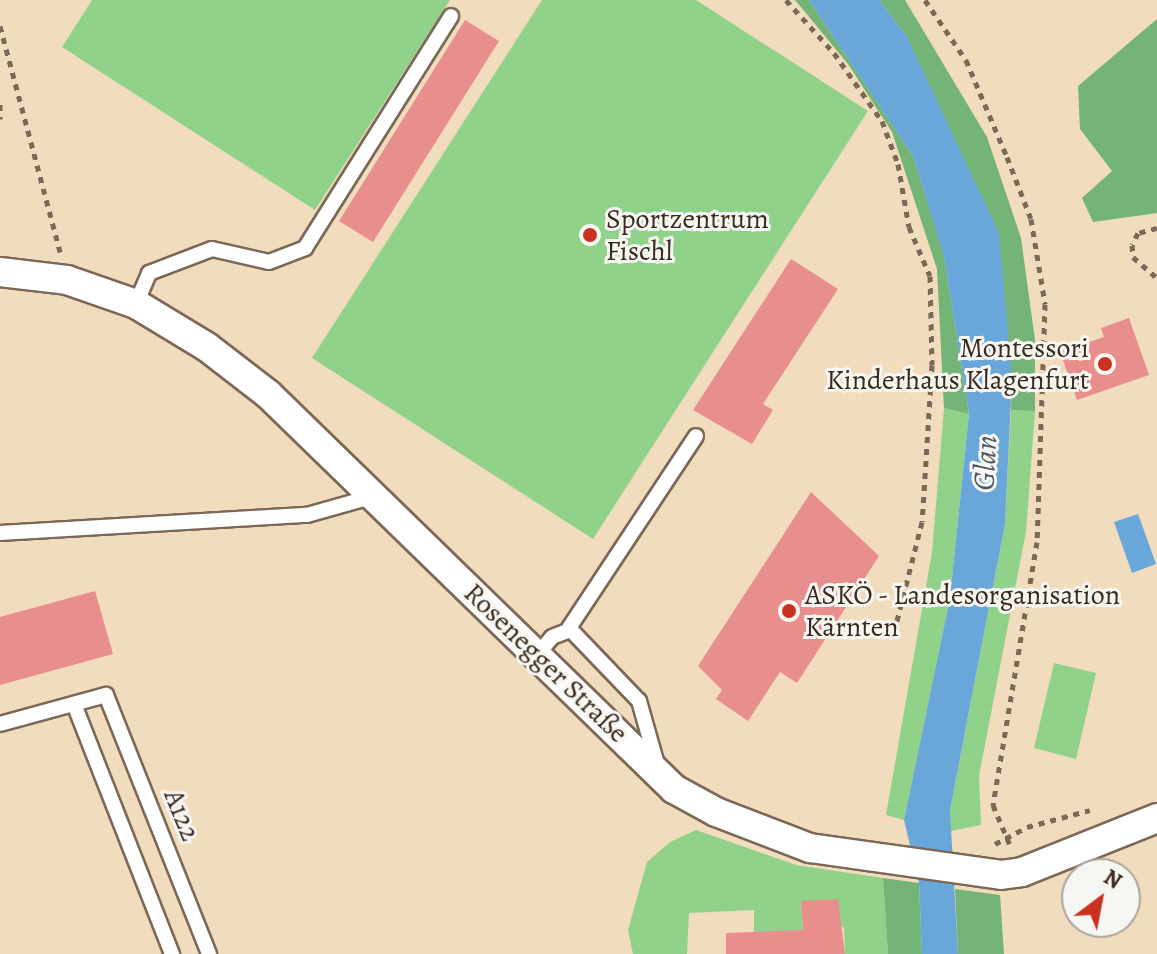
<!DOCTYPE html>
<html>
<head>
<meta charset="utf-8">
<style>
  body { margin:0 }
  #map { position:relative; width:1157px; height:954px; overflow:hidden; background:#f2dcbe; font-family:Alegreya,serif }
  div>[style] { position:absolute }
  .green>* { inset:0; background:#91d28a }
  .forest>* { inset:0; background:#74b476 }
  .water>* { inset:0; background:#69a7db }
  .building>* { inset:0; background:#e88f8d }
  .path>* { height:5px; margin-top:-2.5px; transform-origin:0; background:repeating-linear-gradient(90deg,#7b6856 0 6px,transparent 0 12px) }
  .roads { filter:drop-shadow(2px 0 #7b6856) drop-shadow(-2px 0 #7b6856) drop-shadow(0 2px #7b6856) drop-shadow(0 -2px #7b6856) }
  .service>* { height:14px; margin:-7px; padding:0 7px; transform-origin:7px; border-radius:7px; background:#fff }
  .minor>* { height:28px; margin:-14px; padding:0 14px; transform-origin:14px; border-radius:14px; background:#fff }
  .dots>* { width:22px; height:22px; translate:-50% -50%; box-sizing:border-box; border:4px solid #f6f6f2; border-radius:50% }
  span { translate:-50% -50%; white-space:nowrap; text-align:center; line-height:1.15; -webkit-text-stroke:6px #f6f6f2; paint-order:stroke }
  .poi-label { font-size:28px; color:#3b2a1e }
  .left { translate:0 -50%; text-align:left }
  .right { translate:-100% -50%; text-align:right }
  .street-label { font-size:28px; color:#3b2a1e }
  .water-label { font-size:30px; color:#4b5660; font-style:italic }
  .north { position:absolute; left:1061px; top:858px; width:80px; height:80px; box-sizing:border-box; background:#f6f6f2; border:2px solid #aba49d; border-radius:50%; rotate:32deg; font-size:22px; font-weight:700; line-height:32px; text-align:center; color:#3b2a1e }
  .north::after { content:''; display:block; margin:auto; width:28px; height:36px; background:#c8321e; clip-path:polygon(50% 0,100% 100%,50% 72%,0 100%) }
</style>
</head>
<body>
<div id="map">
  <div class="green">
    <div style="clip-path:polygon(92px 0,450px 0,315px 210px,62px 47px)"></div>
    <div style="clip-path:polygon(542px 0,696px 0,868px 111px,593px 539px,312px 358px)"></div>
    <div style="clip-path:polygon(944px 408px,969px 414px,950px 598px,904px 820px,886px 815px,932px 552px)"></div>
    <div style="clip-path:polygon(1011px 410px,1035px 411px,1026px 532px,979px 776px,981px 825px,951px 831px,950px 810px,1005px 524px)"></div>
    <div style="clip-path:polygon(1054px 663px,1096px 673px,1076px 759px,1034px 748px)"></div>
    <div style="clip-path:polygon(696px 830px,796px 865px,883px 878px,888px 954px,845px 954px,844px 928px,801px 901px,803px 930px,754px 935px,754px 910px,689px 913px,687px 954px,633px 954px,628px 930px,647px 862px,670px 842px)"></div>
  </div>
  <div class="forest">
    <div style="clip-path:polygon(795px 0,809px 0,913px 156px,944px 255px,969px 414px,944px 408px,937px 269px,892px 132px,848px 64px)"></div>
    <div style="clip-path:polygon(879px 0,905px 0,987px 137px,1021px 238px,1035px 340px,1035px 411px,1011px 410px,1012px 379px,906px 35px)"></div>
    <div style="clip-path:polygon(1157px 19px,1157px 213px,1093px 222px,1082px 198px,1112px 171px,1080px 129px,1078px 86px)"></div>
    <div style="clip-path:polygon(883px 878px,919px 883px,922px 954px,888px 954px)"></div>
    <div style="clip-path:polygon(955px 889px,1000px 895px,1004px 954px,958px 954px)"></div>
  </div>
  <div class="water">
    <div style="clip-path:polygon(809px 0,879px 0,906px 35px,999px 233px,1012px 379px,1005px 524px,950px 810px,958px 954px,922px 954px,919px 883px,904px 820px,950px 598px,969px 414px,944px 256px,913px 156px)"></div>
    <div style="clip-path:polygon(1138px 514px,1156px 564px,1132px 573px,1114px 522px)"></div>
  </div>
  <div class="building">
    <div style="clip-path:polygon(465px 20px,499px 41px,373px 242px,339px 221px)"></div>
    <div style="clip-path:polygon(791px 259px,838px 289px,763px 404px,773px 410px,752px 444px,693px 410px)"></div>
    <div style="clip-path:polygon(1129px 318px,1149px 375px,1077px 400px,1060px 352px,1104px 337px,1101px 328px)"></div>
    <div style="clip-path:polygon(811px 492px,879px 556px,797px 683px,780px 672px,748px 721px,716px 699px,722px 690px,698px 666px)"></div>
    <div style="clip-path:polygon(95px 591px,113px 654px,0 685px,0 617px)"></div>
    <div style="clip-path:polygon(838px 899px,845px 954px,726px 954px,726px 933px,803px 930px,801px 901px)"></div>
  </div>
  <div class="path">
    <div style="left:786px;top:0;width:72px;rotate:47.8deg"></div>
    <div style="left:834px;top:53px;width:83px;rotate:54.8deg"></div>
    <div style="left:882px;top:121px;width:46px;rotate:69.6deg"></div>
    <div style="left:898px;top:164px;width:64px;rotate:80.1deg"></div>
    <div style="left:909px;top:227px;width:53px;rotate:66.8deg"></div>
    <div style="left:930px;top:276px;width:89px;rotate:88.7deg"></div>
    <div style="left:932px;top:365px;width:157px;rotate:93.6deg"></div>
    <div style="left:922px;top:522px;width:110px;rotate:104.2deg"></div>
    <div style="left:925px;top:0;width:73px;rotate:55.7deg"></div>
    <div style="left:966px;top:60px;width:105px;rotate:67.1deg"></div>
    <div style="left:1007px;top:157px;width:66px;rotate:68.8deg"></div>
    <div style="left:1031px;top:219px;width:86px;rotate:80.6deg"></div>
    <div style="left:1045px;top:304px;width:238px;rotate:91.9deg"></div>
    <div style="left:1037px;top:542px;width:267px;rotate:99.5deg"></div>
    <div style="left:993px;top:805px;width:43px;rotate:67deg"></div>
    <div style="left:0;top:26px;width:234px;rotate:75.1deg"></div>
    <div style="left:0;top:104px;width:15px;rotate:90deg"></div>
    <div style="left:1157px;top:228px;width:20px;rotate:165deg"></div>
    <div style="left:1138px;top:233px;width:13px;rotate:117deg"></div>
    <div style="left:1132px;top:245px;width:12px;rotate:85deg"></div>
    <div style="left:1133px;top:257px;width:32px;rotate:41deg"></div>
    <div style="left:995px;top:844px;width:36px;rotate:-28deg"></div>
    <div style="left:1027px;top:827px;width:65px;rotate:-15.1deg"></div>
  </div>
  <div class="roads">
    <div class="service">
      <div style="left:136px;top:304px;width:34px;rotate:-67deg"></div>
      <div style="left:149px;top:273px;width:67px;rotate:-20.9deg"></div>
      <div style="left:212px;top:249px;width:58px;rotate:12.8deg"></div>
      <div style="left:269px;top:262px;width:39px;rotate:-21deg"></div>
      <div style="left:305px;top:248px;width:274px;rotate:-57.8deg"></div>
      <div style="left:0;top:533px;width:308px;rotate:-3.4deg"></div>
      <div style="left:307px;top:515px;width:70px;rotate:-15.8deg"></div>
      <div style="left:537px;top:655px;width:23px;rotate:-50deg"></div>
      <div style="left:552px;top:637px;width:17px;rotate:-21deg"></div>
      <div style="left:74px;top:704px;width:269px;rotate:68.6deg"></div>
      <div style="left:0;top:724px;width:110px;rotate:-15.3deg"></div>
      <div style="left:106px;top:695px;width:279px;rotate:68.3deg"></div>
      <div style="left:658px;top:768px;width:70px;rotate:-105.8deg"></div>
      <div style="left:639px;top:701px;width:101px;rotate:-133.8deg"></div>
      <div style="left:569px;top:628px;width:230px;rotate:-56.5deg"></div>
    </div>
    <div class="minor">
      <div style="left:0;top:272px;width:67px;rotate:6.8deg"></div>
      <div style="left:67px;top:280px;width:73px;rotate:19.2deg"></div>
      <div style="left:136px;top:304px;width:83px;rotate:31.2deg"></div>
      <div style="left:207px;top:347px;width:78px;rotate:37.7deg"></div>
      <div style="left:269px;top:395px;width:565px;rotate:44.21deg"></div>
      <div style="left:674px;top:789px;width:48px;rotate:28.7deg"></div>
      <div style="left:716px;top:812px;width:101px;rotate:21deg"></div>
      <div style="left:810px;top:848px;width:193px;rotate:8deg"></div>
      <div style="left:1001px;top:875px;width:21px;rotate:-8deg"></div>
      <div style="left:1022px;top:872px;width:145px;rotate:-21.8deg"></div>
    </div>
  </div>
  <div class="dots">
    <div style="left:590px;top:235px;background:#c8321e"></div>
    <div style="left:1105px;top:364px;background:#c8321e"></div>
    <div style="left:789px;top:611px;background:#c8321e"></div>
  </div>
  <div class="poi-label">
    <span class="left" style="left:606px;top:235px">Sportzentrum<br>Fischl</span>
    <span class="right" style="left:1089px;top:364px">Montessori<br>Kinderhaus Klagenfurt</span>
    <span class="left" style="left:805px;top:611px">ASKÖ - Landesorganisation<br>Kärnten</span>
  </div>
  <div class="street-label">
    <span style="left:546px;top:663px;rotate:44deg">Rosenegger Straße</span>
    <span style="left:182px;top:815px;rotate:68deg">A122</span>
  </div>
  <div class="water-label">
    <span style="left:985px;top:463px;rotate:-87deg">Glan</span>
  </div>
  <div class="north">N</div>
</div>
</body>
</html>
